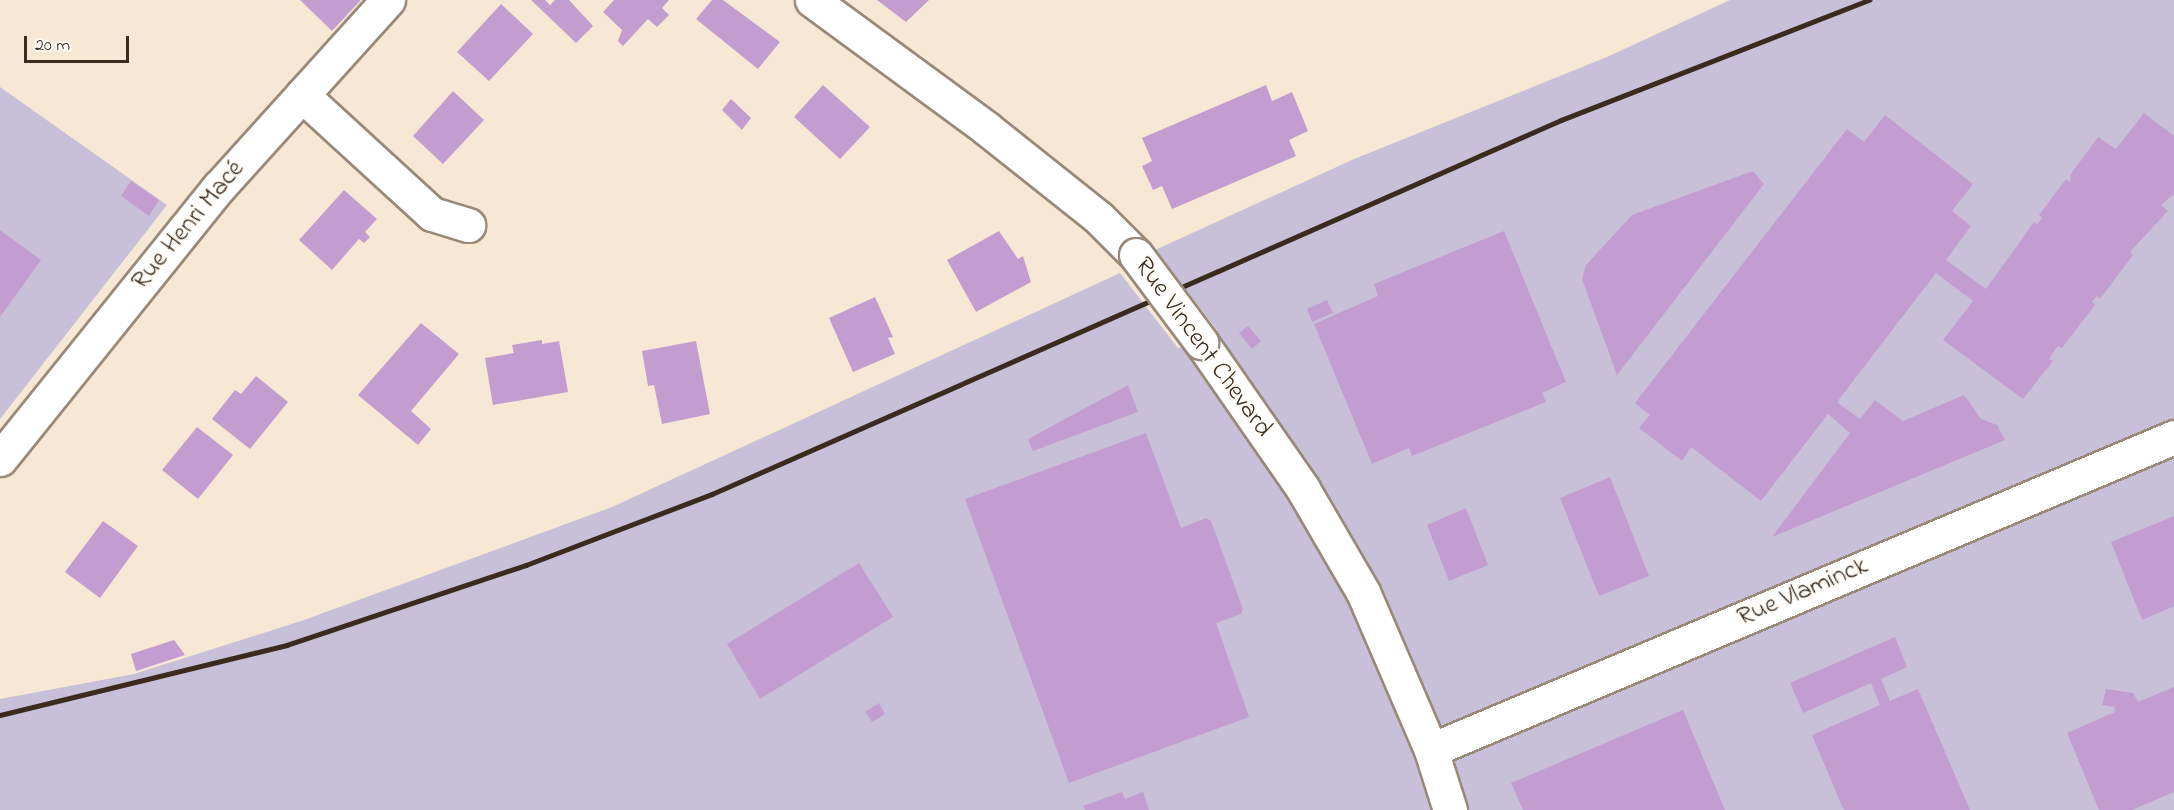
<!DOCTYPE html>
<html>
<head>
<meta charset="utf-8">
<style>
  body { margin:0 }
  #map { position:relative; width:2174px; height:810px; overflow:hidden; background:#f6e8d4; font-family:"Indie Flower",sans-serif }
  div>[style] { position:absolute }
  .industrial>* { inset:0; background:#c7c0d8 }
  .building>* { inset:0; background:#c49dd0 }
  .roads { filter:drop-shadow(2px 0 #988979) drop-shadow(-2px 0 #988979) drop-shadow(0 2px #988979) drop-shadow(0 -2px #988979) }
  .street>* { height:33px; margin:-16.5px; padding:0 16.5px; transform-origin:16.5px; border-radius:16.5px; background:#fff }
  .secondary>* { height:33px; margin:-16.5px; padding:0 16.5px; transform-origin:16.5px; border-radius:16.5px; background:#fff }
  .rail>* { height:4.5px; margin:-2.25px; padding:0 2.25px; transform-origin:2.25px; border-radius:2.25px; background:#3b2a1e }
  .bridges { filter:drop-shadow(2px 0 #988979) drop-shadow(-2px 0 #988979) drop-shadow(0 2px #988979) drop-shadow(0 -2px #988979) }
  .secondary-bridge>* { height:33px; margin:-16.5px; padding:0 16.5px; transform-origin:16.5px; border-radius:16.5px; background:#fff }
  span { translate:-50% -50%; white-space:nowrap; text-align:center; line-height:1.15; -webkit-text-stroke:4.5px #fdfcf7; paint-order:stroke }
  .street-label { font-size:26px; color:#3b2a1e }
  .scale { position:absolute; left:24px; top:36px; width:105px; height:27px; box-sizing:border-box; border:3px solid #3b2a1e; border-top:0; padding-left:8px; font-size:18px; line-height:21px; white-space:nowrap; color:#3b2a1e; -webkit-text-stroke:4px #fdfcf7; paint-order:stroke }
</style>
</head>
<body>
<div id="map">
  <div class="industrial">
    <div style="clip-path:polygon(1730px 0,2174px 0,2174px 810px,0 810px,0 699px,134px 674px,304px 620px,612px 507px,1120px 273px,1178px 348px,1218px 331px,1155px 250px,1354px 159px,1607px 57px)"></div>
    <div style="clip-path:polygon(0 87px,167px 205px,0 419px)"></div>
  </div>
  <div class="building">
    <div style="clip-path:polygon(300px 0,361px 0,332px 31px)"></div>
    <div style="clip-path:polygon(531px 0,545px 0,550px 5px,555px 0,569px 0,593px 26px,576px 43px)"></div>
    <div style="clip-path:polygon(614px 0,669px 0,662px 8px,669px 15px,657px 27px,648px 19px,623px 46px,618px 41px,622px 30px,603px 12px)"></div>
    <div style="clip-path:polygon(712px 0,723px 0,780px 42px,758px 69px,696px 19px)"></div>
    <div style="clip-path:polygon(877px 0,929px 0,906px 22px)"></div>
    <div style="clip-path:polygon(501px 4px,533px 34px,489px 81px,457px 52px)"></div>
    <div style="clip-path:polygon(823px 85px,870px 127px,840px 159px,794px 117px)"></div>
    <div style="clip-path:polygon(1266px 85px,1272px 101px,1292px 92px,1308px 131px,1289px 140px,1296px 156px,1172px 209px,1162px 186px,1153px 190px,1142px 166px,1152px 161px,1142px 138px)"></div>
    <div style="clip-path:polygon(453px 91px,484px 120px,443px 164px,413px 136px)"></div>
    <div style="clip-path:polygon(731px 99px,751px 118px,742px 130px,722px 110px)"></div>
    <div style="clip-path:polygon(2144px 113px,2174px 136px,2174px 194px,2161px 205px,2168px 211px,2130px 252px,2133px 255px,2100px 299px,2097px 296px,2092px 302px,2095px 305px,2062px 348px,2058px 346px,2049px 359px,2053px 361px,2023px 399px,1943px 340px,1973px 301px,1936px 273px,1837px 402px,1860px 419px,1875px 400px,1903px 421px,1964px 395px,1981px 419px,1997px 425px,2005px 440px,1772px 537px,1850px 433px,1828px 414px,1761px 501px,1691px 447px,1682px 461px,1639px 428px,1650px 415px,1635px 403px,1847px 129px,1864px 142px,1885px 115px,1973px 184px,1952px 211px,1971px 226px,1946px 260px,1986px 289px,2034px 222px,2037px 224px,2042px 218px,2039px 215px,2066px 179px,2070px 182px,2071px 174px,2098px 137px,2116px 149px)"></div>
    <div style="clip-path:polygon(1753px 171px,1764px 184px,1617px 375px,1582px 279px,1586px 265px,1632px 215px)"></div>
    <div style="clip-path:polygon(131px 181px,159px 200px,149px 216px,121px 196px)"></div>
    <div style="clip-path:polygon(344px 190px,377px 219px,365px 232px,370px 237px,364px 243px,359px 239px,332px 270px,299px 240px)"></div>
    <div style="clip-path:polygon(0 230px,41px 260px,0 317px)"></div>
    <div style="clip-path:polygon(999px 231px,1018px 259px,1023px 256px,1031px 282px,976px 312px,947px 260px)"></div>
    <div style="clip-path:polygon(1504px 231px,1566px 382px,1542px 393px,1546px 402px,1412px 456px,1409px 448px,1372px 464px,1314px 324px,1378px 296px,1374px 284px)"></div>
    <div style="clip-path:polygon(875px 297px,893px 337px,888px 338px,895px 354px,853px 372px,829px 318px)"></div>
    <div style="clip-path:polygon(1327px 300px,1333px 313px,1312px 322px,1307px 309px)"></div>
    <div style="clip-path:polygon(421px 323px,459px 354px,411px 411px,431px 429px,418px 445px,358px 395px)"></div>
    <div style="clip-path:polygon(1248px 326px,1261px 341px,1252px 349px,1239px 333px)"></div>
    <div style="clip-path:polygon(542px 340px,542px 344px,559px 341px,568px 392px,493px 405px,485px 358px,514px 353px,512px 345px)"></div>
    <div style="clip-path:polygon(696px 341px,710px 414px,662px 424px,654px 385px,648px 386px,642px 351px)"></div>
    <div style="clip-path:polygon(256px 376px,288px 402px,250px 449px,212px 419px,235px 390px,241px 394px)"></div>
    <div style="clip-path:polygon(1128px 385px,1138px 412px,1033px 451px,1028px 439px)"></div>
    <div style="clip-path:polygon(197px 427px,233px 455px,198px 499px,162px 470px)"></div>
    <div style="clip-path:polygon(1146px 433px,1181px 528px,1206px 518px,1211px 521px,1243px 609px,1241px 614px,1216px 623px,1249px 717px,1069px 783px,965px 499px)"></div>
    <div style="clip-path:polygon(1610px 477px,1649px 576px,1599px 596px,1560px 498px)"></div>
    <div style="clip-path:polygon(1466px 508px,1488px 565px,1449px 581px,1427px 525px)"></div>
    <div style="clip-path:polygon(2174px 516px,2174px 606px,2142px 620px,2111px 542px)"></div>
    <div style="clip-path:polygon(103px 521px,138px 546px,100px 598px,65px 572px)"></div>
    <div style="clip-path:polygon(859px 563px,893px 617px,760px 699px,727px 644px)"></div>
    <div style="clip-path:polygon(1895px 637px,1907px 667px,1881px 679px,1890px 701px,1918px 689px,1970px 810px,1844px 810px,1841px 804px,1812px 735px,1880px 705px,1871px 683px,1803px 713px,1790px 683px)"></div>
    <div style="clip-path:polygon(174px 640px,185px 655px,136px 671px,131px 654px)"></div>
    <div style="clip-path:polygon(2174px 687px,2174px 792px,2132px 810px,2099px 810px,2067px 733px,2115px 712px,2114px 707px,2102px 705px,2106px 689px,2133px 693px,2138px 702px)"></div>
    <div style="clip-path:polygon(879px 703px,885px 714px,872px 722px,865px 712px)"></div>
    <div style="clip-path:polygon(1683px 710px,1725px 810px,1523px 810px,1511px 783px)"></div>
    <div style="clip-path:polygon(1122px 792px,1125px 799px,1143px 792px,1149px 810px,1085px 810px,1083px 806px)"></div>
  </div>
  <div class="roads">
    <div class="street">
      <div style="left:302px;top:95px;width:176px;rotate:42.5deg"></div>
      <div style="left:432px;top:214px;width:38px;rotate:17deg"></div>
      <div style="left:0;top:459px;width:349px;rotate:-51.2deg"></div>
      <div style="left:219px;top:187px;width:252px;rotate:-47.9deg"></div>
      <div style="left:1431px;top:750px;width:806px;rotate:-22.84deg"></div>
    </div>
    <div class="secondary">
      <div style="left:812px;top:0;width:216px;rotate:36.3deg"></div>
      <div style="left:986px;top:128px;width:144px;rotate:38.5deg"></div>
      <div style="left:1099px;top:218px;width:52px;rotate:45deg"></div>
      <div style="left:1201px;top:342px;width:179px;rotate:55.2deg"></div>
      <div style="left:1303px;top:489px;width:119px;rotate:59.8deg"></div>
      <div style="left:1363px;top:592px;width:172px;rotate:66.7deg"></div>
      <div style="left:1431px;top:750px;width:63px;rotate:72.4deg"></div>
    </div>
  </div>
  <div class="rail">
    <div style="left:0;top:715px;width:295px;rotate:-13.7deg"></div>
    <div style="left:287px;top:645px;width:252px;rotate:-18.5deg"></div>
    <div style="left:526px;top:565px;width:199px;rotate:-20.9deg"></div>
    <div style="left:712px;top:494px;width:928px;rotate:-23.77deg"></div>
    <div style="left:1561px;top:120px;width:331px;rotate:-21.3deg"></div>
  </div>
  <div class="bridges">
    <div class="secondary-bridge">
      <div style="left:1136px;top:255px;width:109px;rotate:53.2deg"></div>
    </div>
  </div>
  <div class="street-label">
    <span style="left:189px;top:226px;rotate:-50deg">Rue Henri Macé</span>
    <span style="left:1202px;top:348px;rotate:54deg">Rue Vincent Chevard</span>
    <span style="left:1803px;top:593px;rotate:-23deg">Rue Vlaminck</span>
  </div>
  <div class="scale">20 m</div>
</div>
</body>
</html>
